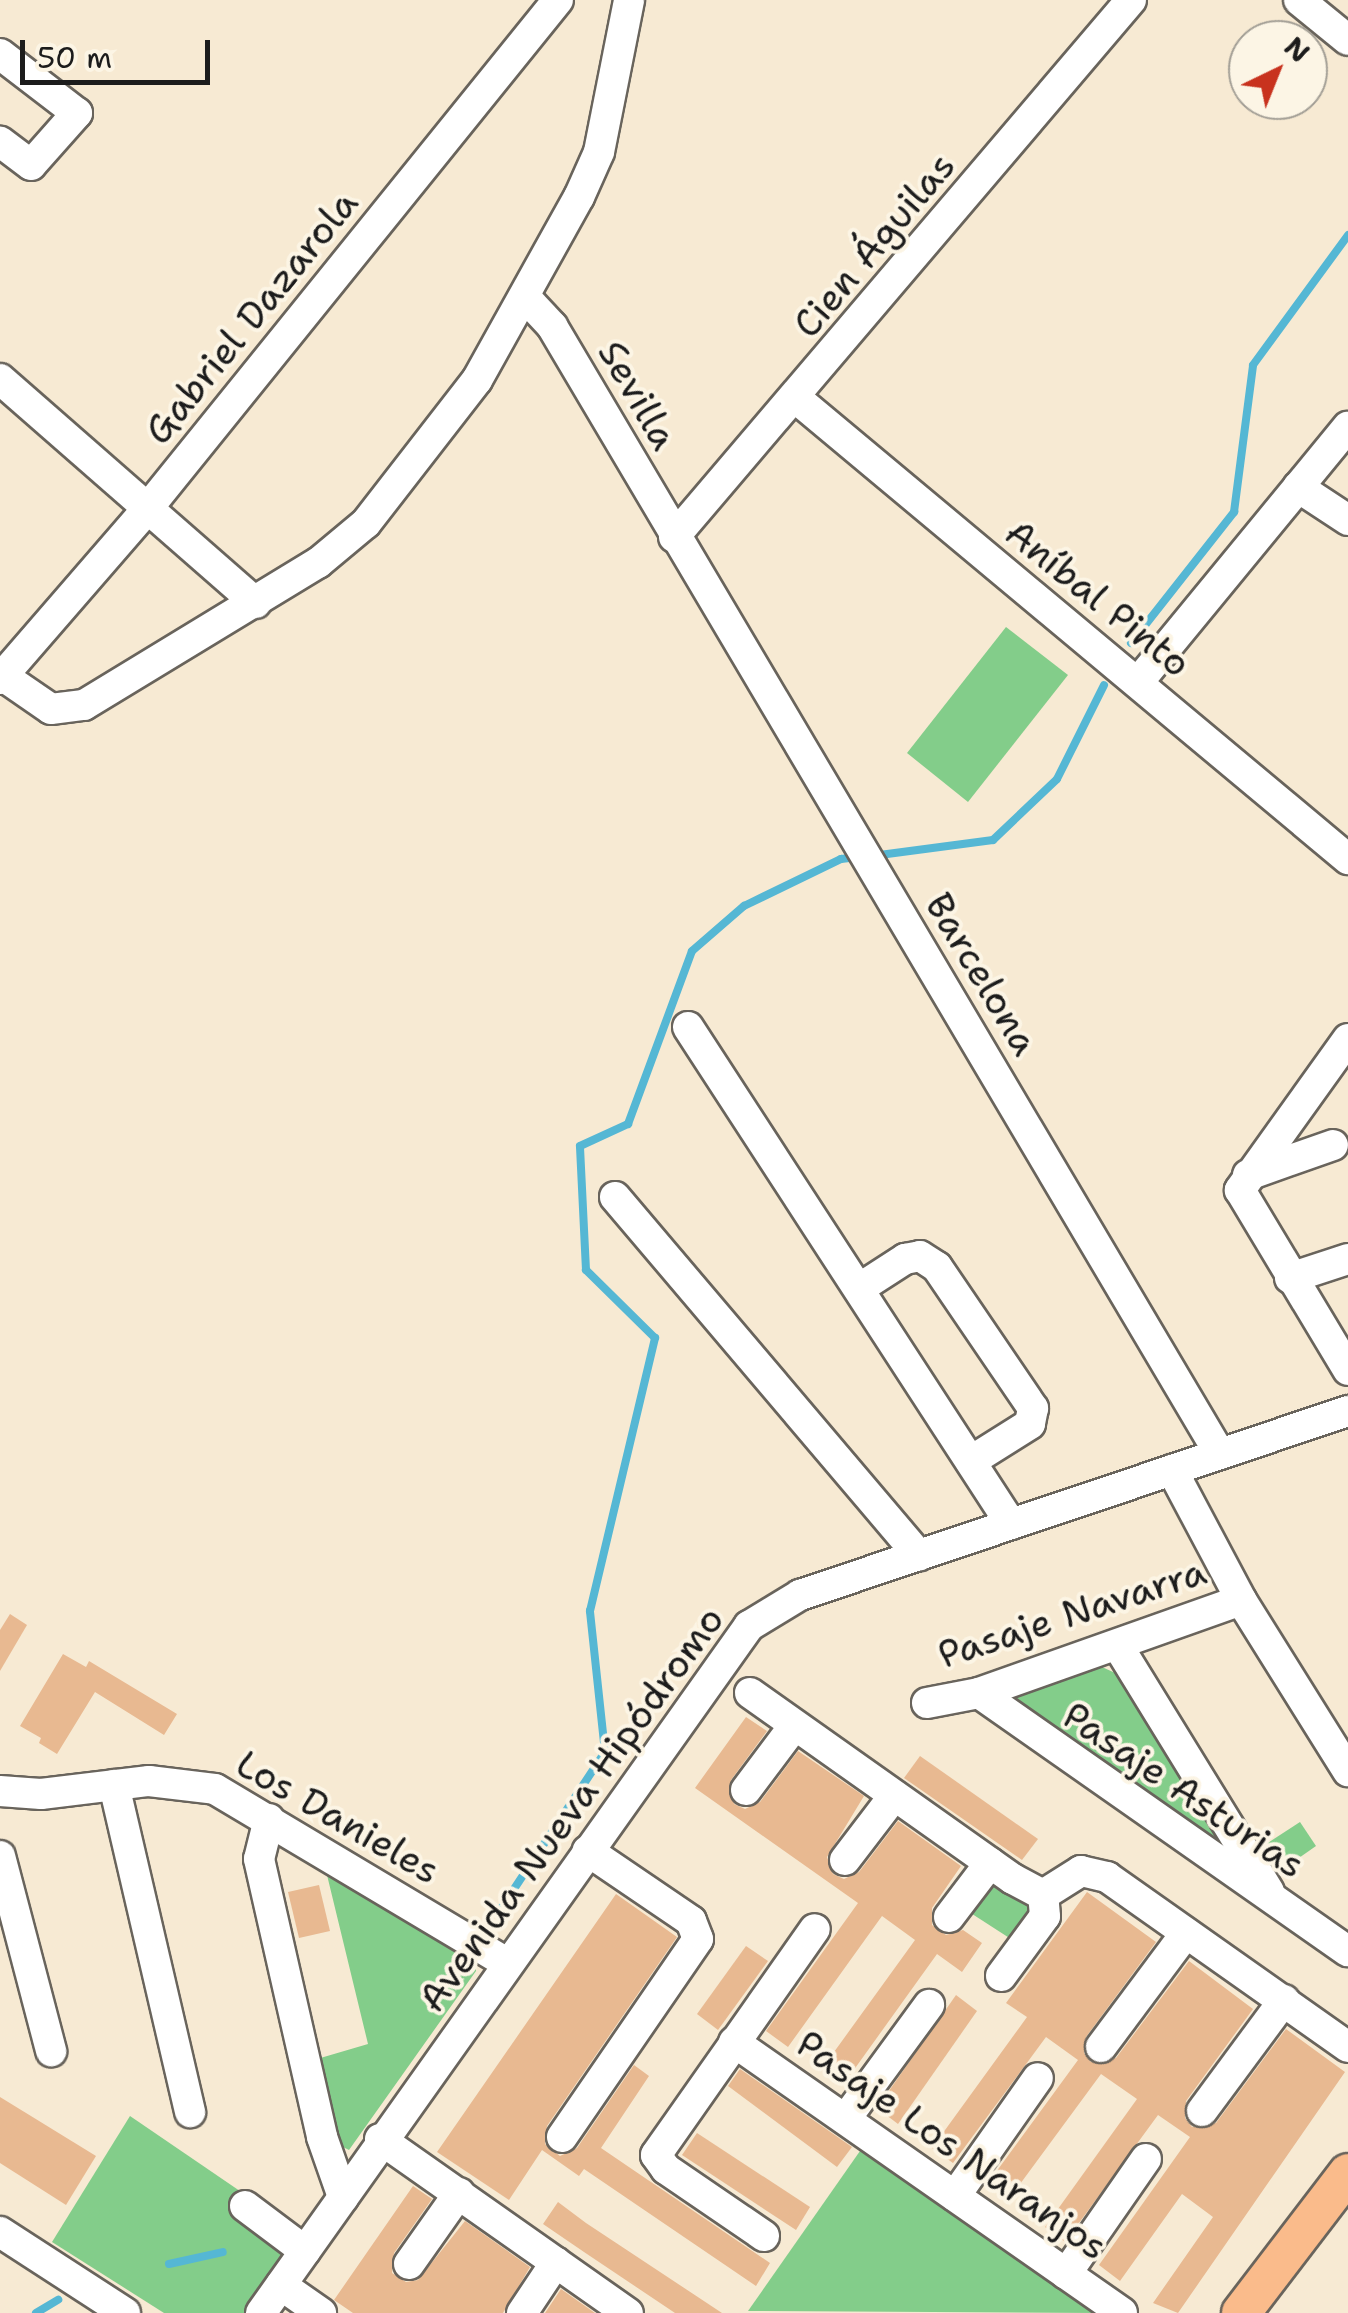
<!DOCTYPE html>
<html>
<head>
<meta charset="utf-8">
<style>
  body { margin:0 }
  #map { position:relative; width:1348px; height:2313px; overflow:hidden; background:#f7ead3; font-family:"Shantell Sans",sans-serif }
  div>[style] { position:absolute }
  .green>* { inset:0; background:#83cd8a }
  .stream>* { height:8px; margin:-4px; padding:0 4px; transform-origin:4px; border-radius:4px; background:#55b7d4 }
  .building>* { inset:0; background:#e8b991 }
  .roads { filter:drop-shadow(2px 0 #69645c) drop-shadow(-2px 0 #69645c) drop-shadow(0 2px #69645c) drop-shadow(0 -2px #69645c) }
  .minor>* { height:30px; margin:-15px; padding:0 15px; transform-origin:15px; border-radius:15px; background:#fff }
  .major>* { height:38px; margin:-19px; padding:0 19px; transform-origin:19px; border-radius:19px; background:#fabb8b }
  span { translate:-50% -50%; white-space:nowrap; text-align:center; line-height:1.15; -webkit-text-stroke:8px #fcf5e5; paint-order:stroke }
  .street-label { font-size:38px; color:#1c1c1c }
  .north { position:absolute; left:1228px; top:20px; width:100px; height:100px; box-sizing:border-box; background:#fcf5e5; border:2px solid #a29e95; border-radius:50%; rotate:43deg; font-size:28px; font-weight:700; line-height:40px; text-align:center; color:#1c1c1c }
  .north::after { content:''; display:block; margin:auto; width:35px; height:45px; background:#c8321e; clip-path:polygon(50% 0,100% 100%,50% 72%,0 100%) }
  .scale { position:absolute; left:20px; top:40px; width:190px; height:45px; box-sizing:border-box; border:5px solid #1c1c1c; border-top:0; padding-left:12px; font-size:30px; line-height:35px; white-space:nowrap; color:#1c1c1c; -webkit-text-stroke:8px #fcf5e5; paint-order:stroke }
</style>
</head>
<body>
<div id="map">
  <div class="green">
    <div style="clip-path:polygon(1006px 627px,1068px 675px,968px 802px,907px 753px)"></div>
    <div style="clip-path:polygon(1102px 1667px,1124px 1677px,1239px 1860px,1014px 1709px,1015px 1697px)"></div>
    <div style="clip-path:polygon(1300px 1822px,1316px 1846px,1276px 1874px,1260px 1848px)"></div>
    <div style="clip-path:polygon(327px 1875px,475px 1962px,476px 1971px,349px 2150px,341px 2146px,317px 2059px,368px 2044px)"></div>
    <div style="clip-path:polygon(990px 1877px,1037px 1910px,1014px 1941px,966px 1910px)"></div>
    <div style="clip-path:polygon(130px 2116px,306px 2236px,249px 2313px,164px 2313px,52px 2242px)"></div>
    <div style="clip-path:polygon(860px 2151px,1098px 2313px,748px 2311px)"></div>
  </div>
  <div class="stream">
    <div style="left:1131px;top:643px;width:167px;rotate:-51.8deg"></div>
    <div style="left:1234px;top:512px;width:148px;rotate:-82.6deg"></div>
    <div style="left:1253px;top:365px;width:161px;rotate:-53.8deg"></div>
    <div style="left:872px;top:856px;width:122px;rotate:-7.5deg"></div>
    <div style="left:993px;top:840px;width:88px;rotate:-43.6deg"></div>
    <div style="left:1057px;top:779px;width:105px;rotate:-63.4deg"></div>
    <div style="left:502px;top:1907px;width:186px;rotate:-56.4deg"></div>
    <div style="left:605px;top:1752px;width:142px;rotate:-96.1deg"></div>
    <div style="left:590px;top:1611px;width:281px;rotate:-76.6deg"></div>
    <div style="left:655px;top:1338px;width:97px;rotate:-135.4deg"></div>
    <div style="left:586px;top:1270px;width:124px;rotate:-92.8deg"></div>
    <div style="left:580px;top:1146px;width:53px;rotate:-24.6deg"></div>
    <div style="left:628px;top:1124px;width:184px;rotate:-69.7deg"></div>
    <div style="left:692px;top:951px;width:69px;rotate:-40.9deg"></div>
    <div style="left:744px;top:906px;width:108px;rotate:-25.9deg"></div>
    <div style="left:841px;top:859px;width:17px;rotate:-7deg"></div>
    <div style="left:169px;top:2264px;width:55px;rotate:-12.5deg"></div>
    <div style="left:36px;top:2313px;width:26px;rotate:-31deg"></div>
  </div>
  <div class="building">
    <div style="clip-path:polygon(10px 1614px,27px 1625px,0 1671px,0 1630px)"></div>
    <div style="clip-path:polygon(63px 1654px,86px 1667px,89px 1661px,177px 1714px,164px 1735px,95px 1692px,57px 1754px,39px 1743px,41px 1738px,20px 1726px)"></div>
    <div style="clip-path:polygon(746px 1717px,767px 1731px,731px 1780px,734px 1804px,745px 1809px,760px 1802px,798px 1751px,864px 1796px,827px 1857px,833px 1874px,844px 1879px,859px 1872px,898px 1821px,961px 1866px,932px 1908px,932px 1925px,946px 1935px,963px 1930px,982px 1943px,962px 1972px,937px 1954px,843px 2085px,821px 2070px,915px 1940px,882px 1916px,788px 2047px,766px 2031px,858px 1903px,695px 1788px)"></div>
    <div style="clip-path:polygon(920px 1756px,1038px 1839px,1022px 1860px,904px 1778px)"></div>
    <div style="clip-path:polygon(319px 1885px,330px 1931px,299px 1938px,288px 1892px)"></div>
    <div style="clip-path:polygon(1087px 1892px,1156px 1942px,1086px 2037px,1084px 2053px,1091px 2062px,1116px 2058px,1189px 1961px,1253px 2009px,1186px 2101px,1185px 2118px,1192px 2127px,1216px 2123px,1286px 2029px,1345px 2072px,1178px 2313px,1153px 2303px,1213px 2217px,1182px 2194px,1120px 2281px,1099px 2265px,1190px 2137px,1158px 2115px,1065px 2242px,1045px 2227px,1137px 2099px,1101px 2074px,1009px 2199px,988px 2183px,1078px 2060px,1046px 2037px,953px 2163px,932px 2148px,1027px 2017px,1006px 2003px)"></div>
    <div style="clip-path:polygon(616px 1894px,677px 1937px,547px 2126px,545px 2144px,560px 2156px,577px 2148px,634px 2065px,649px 2076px,601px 2148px,770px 2263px,756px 2286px,584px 2169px,579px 2176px,542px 2150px,509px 2200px,437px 2152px)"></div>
    <div style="clip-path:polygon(746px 1946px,768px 1961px,718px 2030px,697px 2014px)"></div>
    <div style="clip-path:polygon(956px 1995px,977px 2011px,898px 2124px,877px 2108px)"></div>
    <div style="clip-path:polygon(740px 2069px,852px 2147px,837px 2167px,728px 2086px)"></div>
    <div style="clip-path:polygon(0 2097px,96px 2156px,66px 2205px,0 2163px)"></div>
    <div style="clip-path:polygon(697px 2133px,810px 2207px,796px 2230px,682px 2155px)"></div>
    <div style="clip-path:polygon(413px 2186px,432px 2199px,394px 2253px,392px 2273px,406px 2282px,418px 2280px,465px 2221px,530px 2267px,503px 2313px,353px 2313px,334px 2300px)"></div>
    <div style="clip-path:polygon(558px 2202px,586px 2223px,722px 2313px,675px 2313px,584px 2252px,543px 2224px)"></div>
    <div style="clip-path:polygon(561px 2289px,595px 2313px,545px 2313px)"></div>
  </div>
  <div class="roads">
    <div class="minor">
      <div style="left:1299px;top:0;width:63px;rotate:39.2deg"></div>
      <div style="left:0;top:54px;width:97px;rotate:37.5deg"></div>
      <div style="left:77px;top:113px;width:69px;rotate:131.5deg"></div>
      <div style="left:31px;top:165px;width:39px;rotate:-143deg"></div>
      <div style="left:525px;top:297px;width:40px;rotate:47deg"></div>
      <div style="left:552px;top:326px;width:1311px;rotate:59.37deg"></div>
      <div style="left:0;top:379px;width:340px;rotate:41.2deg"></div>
      <div style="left:797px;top:399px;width:718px;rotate:39.86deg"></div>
      <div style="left:1298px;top:487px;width:60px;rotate:33.4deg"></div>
      <div style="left:674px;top:537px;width:705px;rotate:-49.6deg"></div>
      <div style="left:3px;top:676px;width:58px;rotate:34.5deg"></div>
      <div style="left:51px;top:709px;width:33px;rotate:-7deg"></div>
      <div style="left:84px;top:705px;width:274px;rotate:-31.3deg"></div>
      <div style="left:318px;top:563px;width:62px;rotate:-39.8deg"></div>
      <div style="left:366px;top:523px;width:181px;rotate:-52.2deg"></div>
      <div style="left:477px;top:380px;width:210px;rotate:-60.9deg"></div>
      <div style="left:579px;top:197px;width:49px;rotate:-66deg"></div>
      <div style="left:599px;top:152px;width:155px;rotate:-78.8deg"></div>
      <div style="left:0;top:679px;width:225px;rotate:-49.1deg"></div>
      <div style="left:147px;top:509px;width:654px;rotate:-51.08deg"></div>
      <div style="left:1139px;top:681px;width:329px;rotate:-50.6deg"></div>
      <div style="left:688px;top:1027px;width:593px;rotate:56.98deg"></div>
      <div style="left:1348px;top:1039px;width:186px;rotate:125.6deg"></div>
      <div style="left:1240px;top:1190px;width:210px;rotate:59deg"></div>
      <div style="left:1248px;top:1175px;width:90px;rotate:-19.4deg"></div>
      <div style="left:615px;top:1197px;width:470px;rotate:49.7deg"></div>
      <div style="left:1290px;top:1278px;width:61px;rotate:-18.1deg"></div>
      <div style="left:860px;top:1288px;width:54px;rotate:-32.8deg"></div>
      <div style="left:905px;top:1259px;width:15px;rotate:-11deg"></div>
      <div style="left:920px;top:1256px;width:20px;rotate:33deg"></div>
      <div style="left:937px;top:1267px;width:171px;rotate:55.8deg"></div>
      <div style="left:1033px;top:1408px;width:16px;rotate:101deg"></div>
      <div style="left:1030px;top:1424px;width:70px;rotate:147.9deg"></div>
      <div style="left:1172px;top:1470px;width:147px;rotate:62deg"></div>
      <div style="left:1241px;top:1600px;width:202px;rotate:58deg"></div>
      <div style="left:1118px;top:1646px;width:288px;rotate:58.4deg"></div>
      <div style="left:750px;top:1693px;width:322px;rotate:35.3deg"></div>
      <div style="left:1013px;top:1879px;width:34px;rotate:28deg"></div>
      <div style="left:1043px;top:1895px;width:45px;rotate:-32.3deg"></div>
      <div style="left:1081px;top:1871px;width:27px;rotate:13deg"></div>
      <div style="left:1107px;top:1877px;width:295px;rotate:35.2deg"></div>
      <div style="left:979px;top:1693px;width:450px;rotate:35deg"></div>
      <div style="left:927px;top:1703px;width:53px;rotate:-10.9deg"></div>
      <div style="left:979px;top:1693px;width:278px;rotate:-19.5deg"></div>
      <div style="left:114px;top:1785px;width:336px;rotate:76.9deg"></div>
      <div style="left:746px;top:1790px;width:80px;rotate:-53.1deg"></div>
      <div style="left:0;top:1791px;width:41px;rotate:4.2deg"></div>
      <div style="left:41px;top:1794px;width:109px;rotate:-6.9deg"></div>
      <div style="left:149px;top:1781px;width:66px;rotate:6.9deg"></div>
      <div style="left:215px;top:1789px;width:338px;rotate:30.8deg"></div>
      <div style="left:269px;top:1819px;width:41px;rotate:104deg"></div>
      <div style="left:259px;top:1859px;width:285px;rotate:77.2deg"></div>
      <div style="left:322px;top:2137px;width:64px;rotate:70.7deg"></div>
      <div style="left:0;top:1856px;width:202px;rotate:75.3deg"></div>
      <div style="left:845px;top:1860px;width:81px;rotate:-52.6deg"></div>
      <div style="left:949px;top:1917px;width:68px;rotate:-52.8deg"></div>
      <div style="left:1001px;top:1976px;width:74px;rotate:-53.7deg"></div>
      <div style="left:1045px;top:1916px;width:21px;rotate:-95deg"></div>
      <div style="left:734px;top:2042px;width:473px;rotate:34.9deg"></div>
      <div style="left:1101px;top:2047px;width:142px;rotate:-53.3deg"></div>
      <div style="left:1202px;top:2111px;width:138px;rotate:-53.5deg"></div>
      <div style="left:847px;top:2117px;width:139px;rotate:-53.8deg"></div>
      <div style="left:562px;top:2137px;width:240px;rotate:-55.5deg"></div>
      <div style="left:698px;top:1939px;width:19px;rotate:-111deg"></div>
      <div style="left:691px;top:1921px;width:125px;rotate:-145.8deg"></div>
      <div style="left:380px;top:2139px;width:303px;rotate:35.1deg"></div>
      <div style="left:955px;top:2196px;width:144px;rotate:-54.9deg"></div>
      <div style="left:245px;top:2206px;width:75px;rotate:36.9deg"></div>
      <div style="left:0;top:2232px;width:149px;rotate:32.9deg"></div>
      <div style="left:764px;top:2236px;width:119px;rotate:-145.6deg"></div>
      <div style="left:666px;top:2169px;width:17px;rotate:-126deg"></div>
      <div style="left:656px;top:2155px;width:276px;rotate:-54.9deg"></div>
      <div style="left:409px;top:2264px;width:87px;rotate:-54.8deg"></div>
      <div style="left:1066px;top:2274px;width:140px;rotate:-55.2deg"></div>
      <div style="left:281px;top:2285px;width:49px;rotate:35deg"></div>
      <div style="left:261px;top:2313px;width:843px;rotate:-54.61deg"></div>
      <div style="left:749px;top:1626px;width:60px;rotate:-31.3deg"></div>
      <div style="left:800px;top:1595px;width:578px;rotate:-18.56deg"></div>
      <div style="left:522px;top:2313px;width:61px;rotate:-56.3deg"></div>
    </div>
    <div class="major">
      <div style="left:1241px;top:2313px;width:176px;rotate:-52.6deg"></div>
    </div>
  </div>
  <div class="street-label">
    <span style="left:874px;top:245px;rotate:-50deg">Cien Águilas</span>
    <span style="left:251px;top:317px;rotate:-51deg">Gabriel Dazarola</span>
    <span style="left:638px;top:395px;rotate:60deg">Sevilla</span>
    <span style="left:1098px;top:598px;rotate:39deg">Aníbal Pinto</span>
    <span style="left:982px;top:974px;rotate:59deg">Barcelona</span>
    <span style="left:1072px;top:1613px;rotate:-18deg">Pasaje Navarra</span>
    <span style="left:1184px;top:1790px;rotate:34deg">Pasaje Asturias</span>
    <span style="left:571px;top:1809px;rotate:-54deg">Avenida Nueva Hipódromo</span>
    <span style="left:338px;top:1817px;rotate:30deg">Los Danieles</span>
    <span style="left:952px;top:2145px;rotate:35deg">Pasaje Los Naranjos</span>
  </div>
  <div class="north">N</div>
  <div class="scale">50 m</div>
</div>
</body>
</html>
